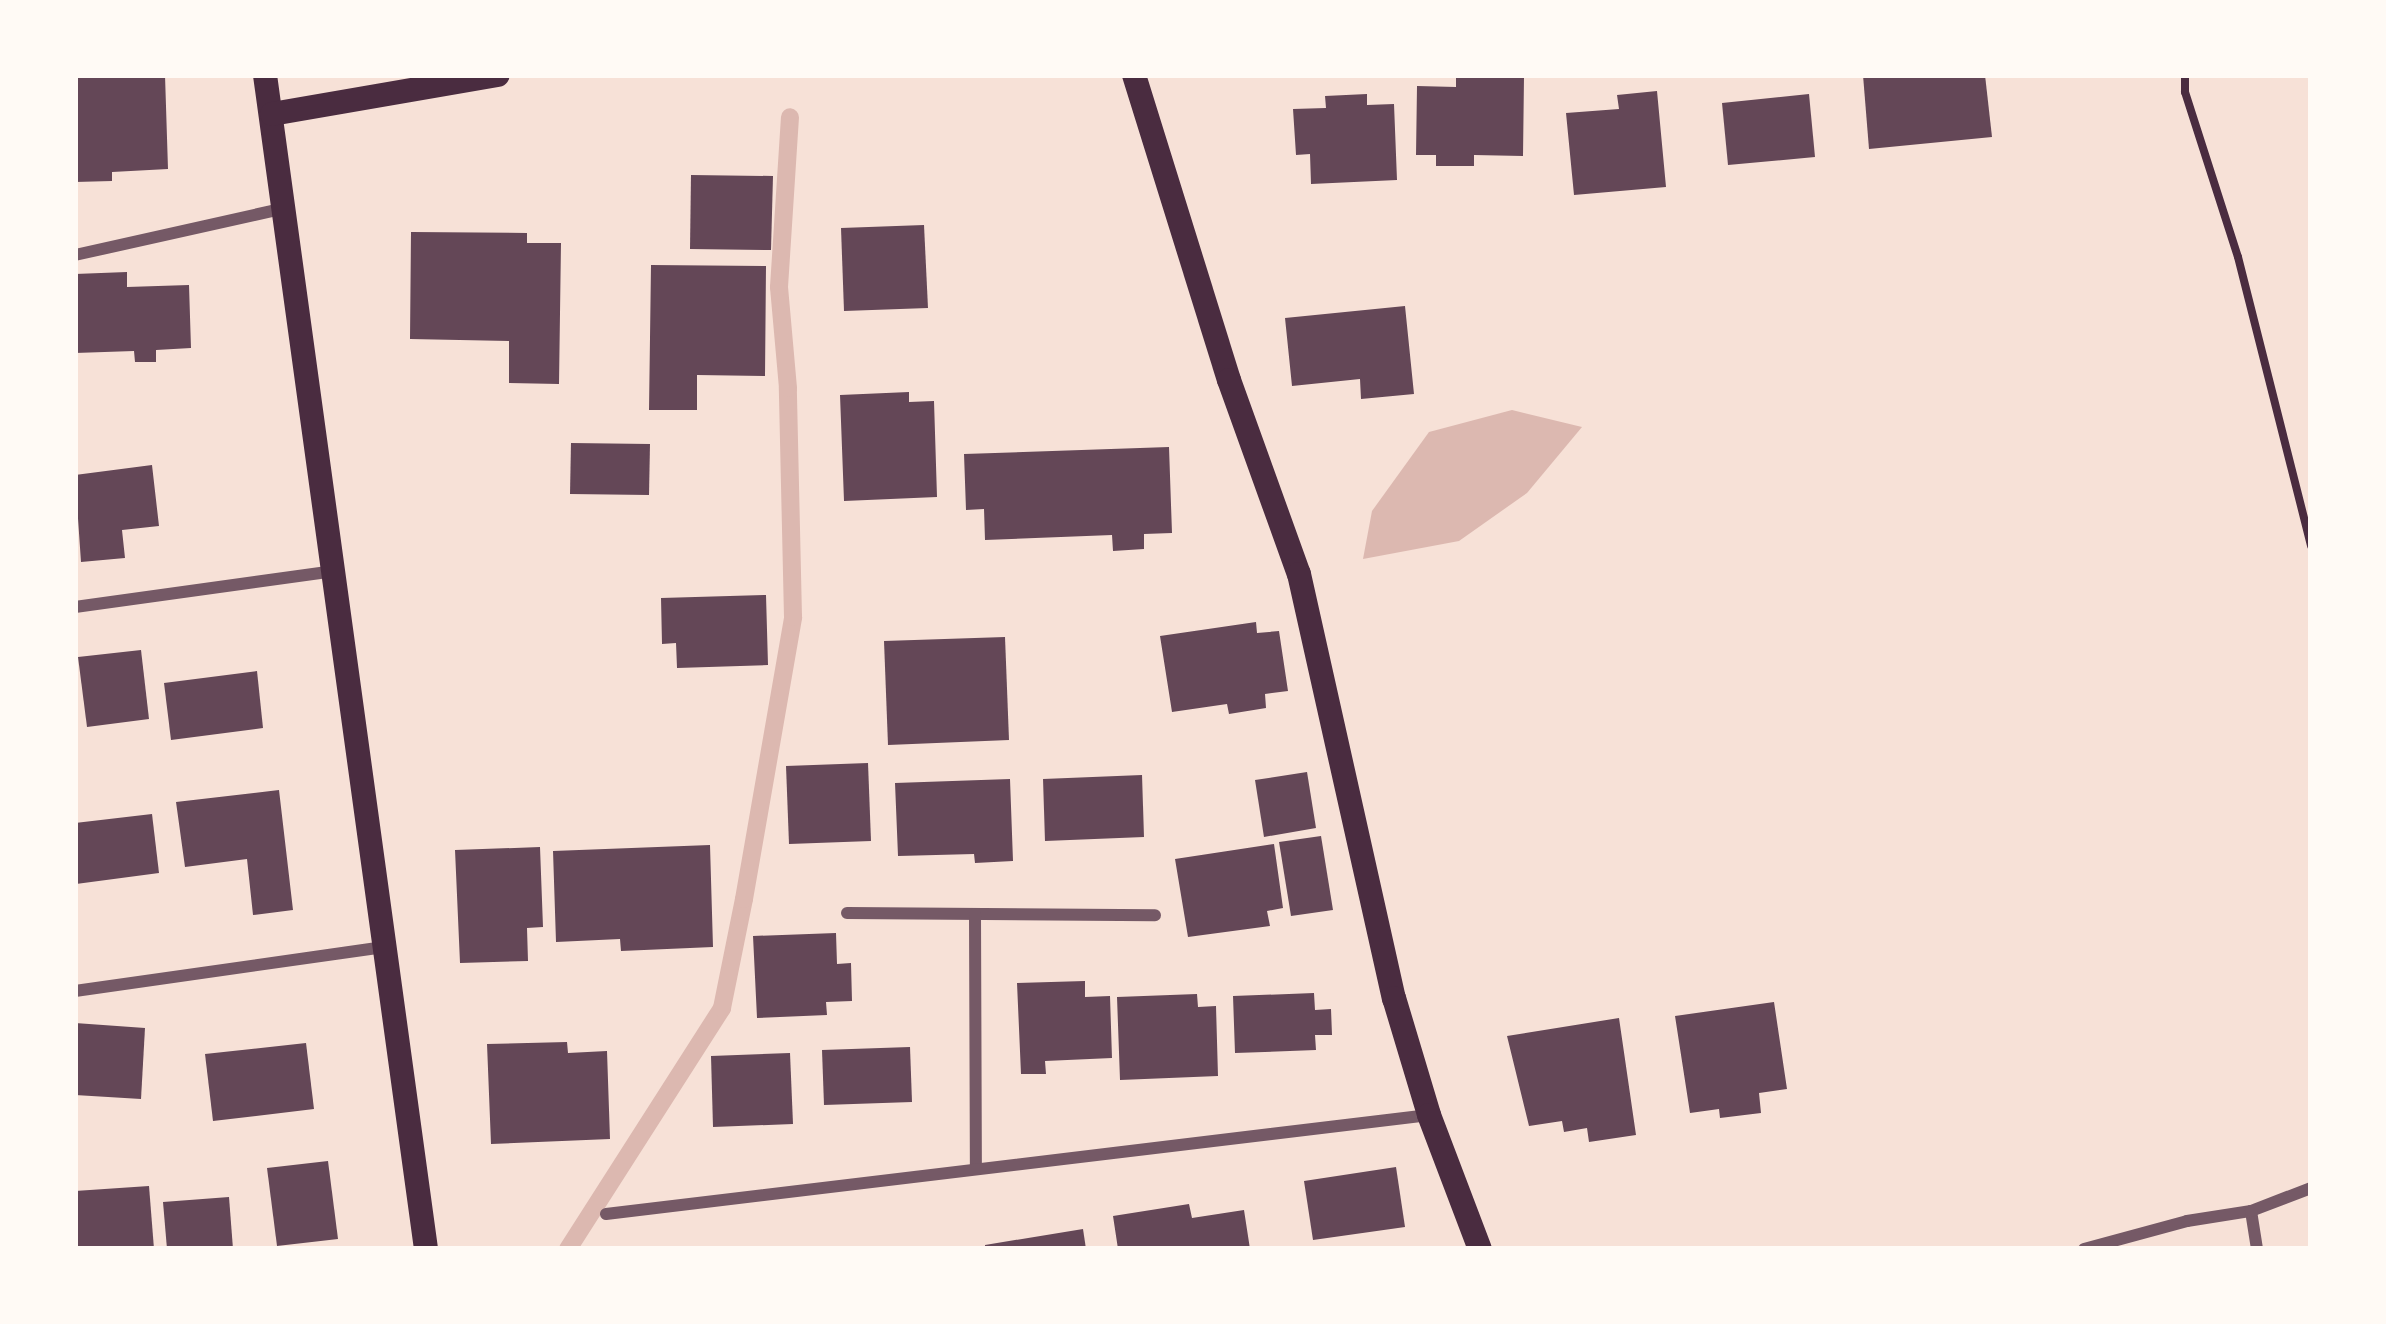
<!DOCTYPE html>
<html>
<head>
<meta charset="utf-8">
<style>
  body { margin:0 }
  #map { position:relative; width:2386px; height:1324px; overflow:hidden; background:#f7e1d7; font-family:"Fira Sans",sans-serif }
  div>[style] { position:absolute }
  .water>* { inset:0; background:#dcb8b0 }
  .stream>* { height:18px; margin:-9px; padding:0 9px; transform-origin:9px; border-radius:9px; background:#dcb8b0 }
  .building>* { inset:0; background:#644757 }
  .path>* { height:8px; margin:-4px; padding:0 4px; transform-origin:4px; border-radius:4px; background:#4a2c40 }
  .minor>* { height:12px; margin:-6px; padding:0 6px; transform-origin:6px; border-radius:6px; background:#755966 }
  .secondary>* { height:24px; margin:-12px; padding:0 12px; transform-origin:12px; border-radius:12px; background:#4a2c40 }
  span { translate:-50% -50%; white-space:nowrap; text-align:center; line-height:1.15; -webkit-text-stroke:12px #fffaf5; paint-order:stroke }
  .frame { position:absolute; inset:0; border:78px solid #fffaf5; pointer-events:none }
</style>
</head>
<body>
<div id="map">
  <div class="water">
    <div style="clip-path:polygon(1512px 410px,1582px 427px,1527px 493px,1459px 541px,1363px 559px,1372px 511px,1429px 432px)"></div>
  </div>
  <div class="stream">
    <div style="left:568px;top:1249px;width:286px;rotate:-57.4deg"></div>
    <div style="left:722px;top:1008px;width:111px;rotate:-78.6deg"></div>
    <div style="left:744px;top:899px;width:286px;rotate:-80.1deg"></div>
    <div style="left:793px;top:617px;width:229px;rotate:-91.3deg"></div>
    <div style="left:788px;top:388px;width:101px;rotate:-95.1deg"></div>
    <div style="left:779px;top:287px;width:170px;rotate:-86.3deg"></div>
  </div>
  <div class="building">
    <div style="clip-path:polygon(75px 75px,165px 75px,168px 169px,112px 172px,112px 181px,75px 182px)"></div>
    <div style="clip-path:polygon(1863px 75px,1985px 75px,1992px 137px,1869px 149px)"></div>
    <div style="clip-path:polygon(1456px 76px,1524px 77px,1523px 156px,1474px 155px,1474px 166px,1436px 166px,1436px 155px,1416px 155px,1417px 86px,1456px 87px)"></div>
    <div style="clip-path:polygon(1657px 91px,1666px 187px,1574px 195px,1566px 113px,1619px 109px,1617px 95px)"></div>
    <div style="clip-path:polygon(1367px 94px,1367px 105px,1394px 104px,1397px 180px,1311px 184px,1310px 154px,1296px 155px,1293px 109px,1326px 108px,1325px 96px)"></div>
    <div style="clip-path:polygon(1809px 94px,1815px 157px,1728px 165px,1722px 103px)"></div>
    <div style="clip-path:polygon(691px 175px,773px 176px,771px 250px,690px 249px)"></div>
    <div style="clip-path:polygon(924px 225px,928px 308px,844px 311px,841px 228px)"></div>
    <div style="clip-path:polygon(411px 232px,527px 233px,527px 243px,561px 243px,559px 384px,509px 383px,509px 341px,410px 339px)"></div>
    <div style="clip-path:polygon(651px 265px,766px 266px,765px 376px,697px 375px,697px 410px,649px 410px)"></div>
    <div style="clip-path:polygon(127px 272px,127px 287px,189px 285px,191px 348px,156px 350px,156px 362px,135px 362px,134px 351px,75px 353px,75px 274px)"></div>
    <div style="clip-path:polygon(1405px 306px,1414px 394px,1361px 399px,1360px 379px,1292px 386px,1285px 318px)"></div>
    <div style="clip-path:polygon(909px 392px,909px 402px,934px 401px,937px 497px,844px 501px,840px 395px)"></div>
    <div style="clip-path:polygon(571px 443px,650px 444px,649px 495px,570px 494px)"></div>
    <div style="clip-path:polygon(1169px 447px,1172px 533px,1144px 534px,1144px 549px,1113px 551px,1112px 535px,985px 540px,984px 509px,966px 510px,964px 454px)"></div>
    <div style="clip-path:polygon(152px 465px,159px 526px,122px 530px,125px 558px,81px 562px,75px 475px)"></div>
    <div style="clip-path:polygon(766px 595px,768px 665px,677px 668px,676px 643px,662px 644px,661px 598px)"></div>
    <div style="clip-path:polygon(1256px 622px,1257px 633px,1279px 631px,1288px 691px,1265px 694px,1266px 708px,1229px 714px,1227px 704px,1172px 712px,1160px 636px)"></div>
    <div style="clip-path:polygon(1005px 637px,1009px 740px,888px 745px,884px 641px)"></div>
    <div style="clip-path:polygon(141px 650px,149px 719px,87px 727px,78px 657px)"></div>
    <div style="clip-path:polygon(257px 671px,263px 728px,171px 740px,164px 683px)"></div>
    <div style="clip-path:polygon(868px 763px,871px 841px,789px 844px,786px 766px)"></div>
    <div style="clip-path:polygon(1307px 772px,1316px 828px,1264px 837px,1255px 780px)"></div>
    <div style="clip-path:polygon(1142px 775px,1144px 837px,1045px 841px,1043px 779px)"></div>
    <div style="clip-path:polygon(1010px 779px,1013px 861px,975px 863px,974px 854px,898px 856px,895px 783px)"></div>
    <div style="clip-path:polygon(279px 790px,293px 910px,253px 915px,247px 859px,185px 867px,176px 802px)"></div>
    <div style="clip-path:polygon(152px 814px,159px 873px,76px 884px,75px 823px)"></div>
    <div style="clip-path:polygon(1321px 836px,1333px 910px,1291px 916px,1279px 842px)"></div>
    <div style="clip-path:polygon(1274px 844px,1283px 908px,1267px 911px,1270px 926px,1188px 937px,1175px 859px)"></div>
    <div style="clip-path:polygon(710px 845px,713px 947px,621px 951px,620px 939px,556px 942px,553px 851px)"></div>
    <div style="clip-path:polygon(540px 847px,543px 927px,527px 928px,528px 961px,460px 963px,455px 850px)"></div>
    <div style="clip-path:polygon(836px 933px,837px 964px,851px 963px,852px 1001px,826px 1002px,827px 1015px,757px 1018px,753px 936px)"></div>
    <div style="clip-path:polygon(1085px 981px,1085px 997px,1110px 996px,1112px 1058px,1045px 1061px,1046px 1074px,1021px 1074px,1017px 983px)"></div>
    <div style="clip-path:polygon(1314px 993px,1315px 1010px,1331px 1009px,1332px 1035px,1315px 1035px,1316px 1050px,1235px 1053px,1233px 996px)"></div>
    <div style="clip-path:polygon(1197px 994px,1198px 1007px,1216px 1006px,1218px 1076px,1120px 1080px,1117px 997px)"></div>
    <div style="clip-path:polygon(1774px 1002px,1787px 1089px,1759px 1093px,1761px 1113px,1720px 1118px,1719px 1109px,1690px 1113px,1675px 1016px)"></div>
    <div style="clip-path:polygon(1619px 1018px,1636px 1135px,1589px 1142px,1587px 1128px,1564px 1132px,1562px 1121px,1529px 1126px,1507px 1036px)"></div>
    <div style="clip-path:polygon(75px 1023px,145px 1028px,141px 1099px,75px 1095px)"></div>
    <div style="clip-path:polygon(567px 1042px,568px 1053px,607px 1051px,610px 1139px,491px 1144px,487px 1044px)"></div>
    <div style="clip-path:polygon(306px 1043px,314px 1109px,213px 1121px,205px 1054px)"></div>
    <div style="clip-path:polygon(910px 1047px,912px 1102px,824px 1105px,822px 1050px)"></div>
    <div style="clip-path:polygon(790px 1053px,793px 1124px,713px 1127px,711px 1056px)"></div>
    <div style="clip-path:polygon(328px 1161px,338px 1239px,277px 1246px,267px 1168px)"></div>
    <div style="clip-path:polygon(1396px 1167px,1405px 1227px,1313px 1240px,1304px 1181px)"></div>
    <div style="clip-path:polygon(149px 1186px,154px 1249px,75px 1249px,75px 1191px)"></div>
    <div style="clip-path:polygon(229px 1197px,233px 1249px,167px 1249px,163px 1202px)"></div>
    <div style="clip-path:polygon(1189px 1204px,1192px 1218px,1244px 1210px,1250px 1249px,1118px 1249px,1113px 1216px)"></div>
    <div style="clip-path:polygon(1083px 1229px,1086px 1249px,985px 1249px,985px 1245px)"></div>
  </div>
  <div class="path">
    <div style="left:2185px;top:75px;width:17px;rotate:90deg"></div>
    <div style="left:2185px;top:92px;width:173px;rotate:72.2deg"></div>
    <div style="left:2238px;top:257px;width:298px;rotate:75.8deg"></div>
  </div>
  <div class="minor">
    <div style="left:75px;top:255px;width:215px;rotate:-12.6deg"></div>
    <div style="left:75px;top:607px;width:262px;rotate:-7.9deg"></div>
    <div style="left:847px;top:913px;width:308px;rotate:0.4deg"></div>
    <div style="left:975px;top:914px;width:255px;rotate:89.8deg"></div>
    <div style="left:75px;top:991px;width:314px;rotate:-8.1deg"></div>
    <div style="left:2251px;top:1211px;width:38px;rotate:81deg"></div>
    <div style="left:606px;top:1214px;width:829px;rotate:-6.86deg"></div>
    <div style="left:2084px;top:1249px;width:107px;rotate:-15.2deg"></div>
    <div style="left:2187px;top:1221px;width:65px;rotate:-8.9deg"></div>
    <div style="left:2251px;top:1211px;width:64px;rotate:-21deg"></div>
  </div>
  <div class="secondary">
    <div style="left:265px;top:75px;width:1185px;rotate:82.19deg"></div>
    <div style="left:1134px;top:75px;width:319px;rotate:72.7deg"></div>
    <div style="left:1229px;top:380px;width:206px;rotate:70.2deg"></div>
    <div style="left:1299px;top:574px;width:435px;rotate:77.4deg"></div>
    <div style="left:1394px;top:998px;width:122px;rotate:73.3deg"></div>
    <div style="left:1429px;top:1115px;width:143px;rotate:69.2deg"></div>
    <div style="left:272px;top:114px;width:229px;rotate:-9.8deg"></div>
  </div>
  <div class="frame"></div>
</div>
</body>
</html>
